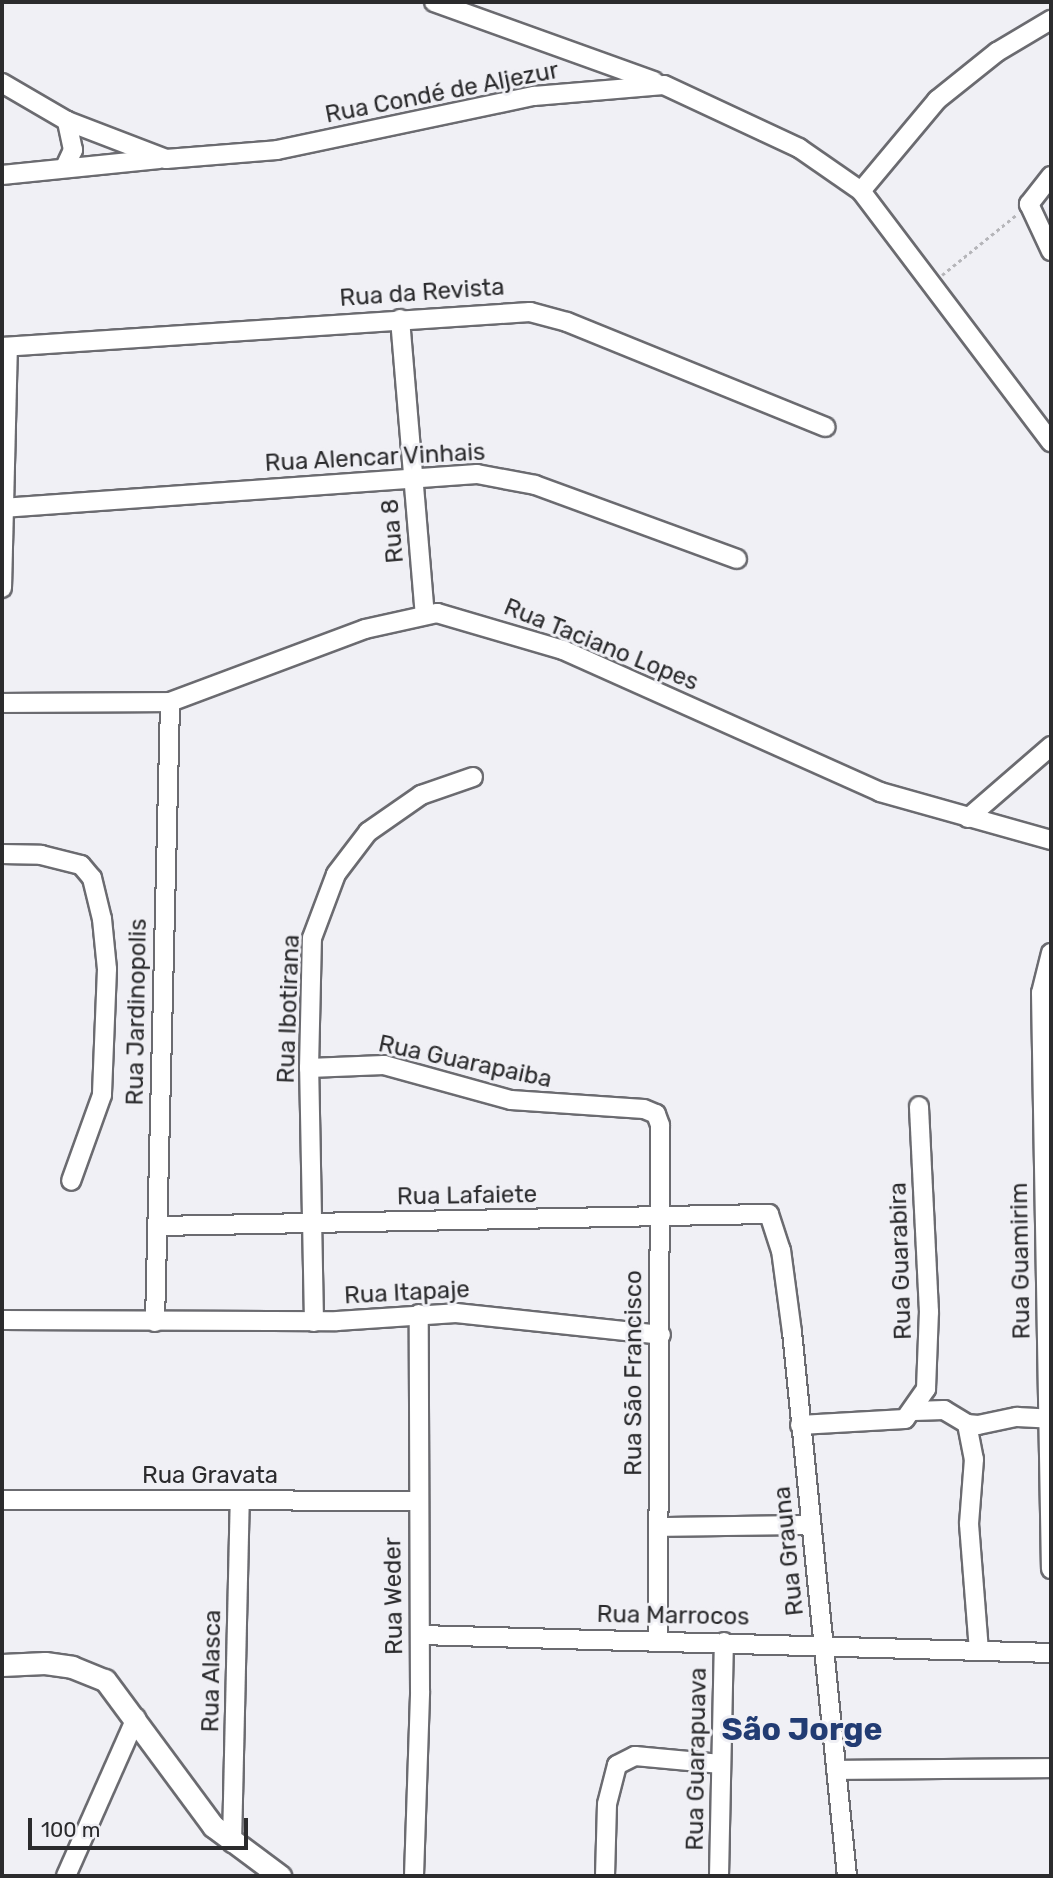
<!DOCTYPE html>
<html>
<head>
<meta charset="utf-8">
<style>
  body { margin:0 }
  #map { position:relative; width:1053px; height:1878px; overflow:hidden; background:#f0f0f5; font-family:Rubik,sans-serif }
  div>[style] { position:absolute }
  .path>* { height:2.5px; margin-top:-1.25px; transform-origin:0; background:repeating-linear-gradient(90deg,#b5b5b9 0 3.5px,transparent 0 7px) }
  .roads { filter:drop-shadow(2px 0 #6b6b70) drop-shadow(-2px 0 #6b6b70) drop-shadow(0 2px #6b6b70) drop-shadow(0 -2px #6b6b70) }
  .minor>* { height:18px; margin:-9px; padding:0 9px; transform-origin:9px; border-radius:9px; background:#fff }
  .tertiary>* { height:21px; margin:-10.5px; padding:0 10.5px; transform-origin:10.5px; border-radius:10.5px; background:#fff }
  span { translate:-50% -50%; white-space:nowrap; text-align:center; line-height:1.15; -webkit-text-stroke:6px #f0f0f5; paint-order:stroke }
  .street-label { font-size:24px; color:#2b2b2d }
  .district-label { font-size:32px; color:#223c73; font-weight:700 }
  .frame { position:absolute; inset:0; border:4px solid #2b2b2d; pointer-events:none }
  .scale { position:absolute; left:28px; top:1818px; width:220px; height:32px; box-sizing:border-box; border:4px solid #2b2b2d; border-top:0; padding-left:9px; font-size:21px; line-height:24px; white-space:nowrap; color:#2b2b2d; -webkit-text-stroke:5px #f0f0f5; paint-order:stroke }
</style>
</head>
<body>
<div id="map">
  <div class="path">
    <div style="left:942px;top:275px;width:95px;rotate:-39deg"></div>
  </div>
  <div class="roads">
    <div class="minor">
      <div style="left:434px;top:2px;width:234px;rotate:19.8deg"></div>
      <div style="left:2px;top:83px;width:75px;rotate:30.3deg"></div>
      <div style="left:67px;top:121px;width:106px;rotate:21deg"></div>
      <div style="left:166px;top:159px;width:111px;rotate:-4.6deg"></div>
      <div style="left:277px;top:150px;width:263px;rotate:-11.9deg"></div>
      <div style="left:534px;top:96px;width:130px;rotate:-4.8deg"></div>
      <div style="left:664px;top:85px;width:149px;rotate:25deg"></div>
      <div style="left:799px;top:148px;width:75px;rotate:34.7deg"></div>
      <div style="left:861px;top:191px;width:315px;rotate:52.9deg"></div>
      <div style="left:65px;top:167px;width:19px;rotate:-65deg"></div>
      <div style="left:73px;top:150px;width:30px;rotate:-102deg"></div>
      <div style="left:2px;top:175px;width:158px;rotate:-5.8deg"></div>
      <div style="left:1051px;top:176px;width:36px;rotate:128deg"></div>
      <div style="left:1029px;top:204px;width:52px;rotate:64.9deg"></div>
      <div style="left:861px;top:191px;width:119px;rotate:-50.1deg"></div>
      <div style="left:937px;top:100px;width:77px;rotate:-38.7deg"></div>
      <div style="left:997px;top:52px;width:63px;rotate:-30.7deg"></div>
      <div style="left:400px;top:319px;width:296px;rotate:85.2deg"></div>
      <div style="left:2px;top:347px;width:529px;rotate:-3.79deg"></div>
      <div style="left:530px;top:312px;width:38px;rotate:15deg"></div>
      <div style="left:567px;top:322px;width:279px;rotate:22.1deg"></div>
      <div style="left:2px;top:508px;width:476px;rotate:-4.1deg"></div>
      <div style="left:477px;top:474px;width:59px;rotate:10.7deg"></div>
      <div style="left:535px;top:485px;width:215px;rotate:20.1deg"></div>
      <div style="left:2px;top:588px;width:241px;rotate:-88.6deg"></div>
      <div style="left:2px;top:703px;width:168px;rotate:-0.3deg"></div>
      <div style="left:170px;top:702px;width:208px;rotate:-20.5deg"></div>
      <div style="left:365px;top:629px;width:74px;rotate:-12.5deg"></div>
      <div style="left:437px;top:613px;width:131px;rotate:16.4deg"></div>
      <div style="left:563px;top:650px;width:347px;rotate:24.1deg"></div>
      <div style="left:880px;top:792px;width:178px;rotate:15.7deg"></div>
      <div style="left:968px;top:818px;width:110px;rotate:-40.9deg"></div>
      <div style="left:2px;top:854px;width:39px;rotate:1deg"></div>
      <div style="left:41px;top:855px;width:41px;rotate:14deg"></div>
      <div style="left:81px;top:865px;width:17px;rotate:50deg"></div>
      <div style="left:92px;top:878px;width:42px;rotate:76.3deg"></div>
      <div style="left:102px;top:919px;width:50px;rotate:84.3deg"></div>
      <div style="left:107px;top:969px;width:126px;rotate:92.3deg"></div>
      <div style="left:102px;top:1095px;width:91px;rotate:109.8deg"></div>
      <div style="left:1051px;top:953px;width:41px;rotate:104deg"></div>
      <div style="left:1041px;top:993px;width:576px;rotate:89.01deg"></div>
      <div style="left:309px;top:1068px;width:75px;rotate:-2.3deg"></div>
      <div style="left:384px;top:1065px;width:132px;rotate:15.4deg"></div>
      <div style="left:511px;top:1100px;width:133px;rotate:3.9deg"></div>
      <div style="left:644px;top:1109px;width:13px;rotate:23deg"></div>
      <div style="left:656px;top:1114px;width:12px;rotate:70deg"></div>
      <div style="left:660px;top:1125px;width:514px;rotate:90.22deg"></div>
      <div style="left:158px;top:1226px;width:611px;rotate:-1.13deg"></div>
      <div style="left:769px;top:1214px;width:38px;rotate:72deg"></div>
      <div style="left:781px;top:1250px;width:83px;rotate:82.4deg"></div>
      <div style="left:792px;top:1332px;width:547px;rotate:84.23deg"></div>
      <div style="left:2px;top:1320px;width:335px;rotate:0.2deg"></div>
      <div style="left:337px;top:1321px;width:119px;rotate:-3.8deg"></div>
      <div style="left:456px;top:1313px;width:206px;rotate:6.1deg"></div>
      <div style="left:155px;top:1322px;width:620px;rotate:-88.61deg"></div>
      <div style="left:314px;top:1322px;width:254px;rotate:-91.1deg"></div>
      <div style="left:309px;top:1068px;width:130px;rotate:-88.7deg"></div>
      <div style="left:312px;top:938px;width:68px;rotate:-69.4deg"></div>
      <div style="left:336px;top:874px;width:53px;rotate:-52.7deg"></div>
      <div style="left:368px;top:832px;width:65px;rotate:-34.9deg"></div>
      <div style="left:421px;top:795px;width:55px;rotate:-19.1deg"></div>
      <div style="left:914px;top:1411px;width:30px;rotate:-2deg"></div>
      <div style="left:944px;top:1410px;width:27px;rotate:31deg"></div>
      <div style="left:967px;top:1424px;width:11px;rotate:5deg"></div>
      <div style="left:978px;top:1425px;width:40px;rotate:-12deg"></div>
      <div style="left:1017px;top:1417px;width:34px;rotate:3deg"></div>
      <div style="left:967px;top:1424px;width:36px;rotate:79deg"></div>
      <div style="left:974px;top:1459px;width:65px;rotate:94.4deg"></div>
      <div style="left:969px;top:1524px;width:126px;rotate:85.5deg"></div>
      <div style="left:800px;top:1425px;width:105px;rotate:-3.3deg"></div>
      <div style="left:905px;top:1419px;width:37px;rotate:-55deg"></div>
      <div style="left:926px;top:1389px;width:77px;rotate:-87.8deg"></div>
      <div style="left:929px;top:1312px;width:206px;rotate:-92.8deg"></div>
      <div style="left:2px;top:1500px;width:416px;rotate:0.1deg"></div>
      <div style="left:659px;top:1527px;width:152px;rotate:-0.8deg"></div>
      <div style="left:420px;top:1635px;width:631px;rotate:1.63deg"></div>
      <div style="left:836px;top:1770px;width:215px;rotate:-0.5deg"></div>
      <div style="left:232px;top:1843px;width:342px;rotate:-88.7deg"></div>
      <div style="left:66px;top:1876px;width:173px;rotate:-66.1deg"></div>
      <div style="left:414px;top:1876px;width:185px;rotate:-88.1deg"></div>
      <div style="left:420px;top:1691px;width:377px;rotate:-90.2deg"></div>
      <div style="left:605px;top:1876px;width:72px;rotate:-88.4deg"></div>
      <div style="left:607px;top:1804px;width:40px;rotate:-75.6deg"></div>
      <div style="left:617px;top:1765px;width:20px;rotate:-27deg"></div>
      <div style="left:635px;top:1756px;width:86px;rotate:5.3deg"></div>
      <div style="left:719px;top:1876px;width:234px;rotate:-88.8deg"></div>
    </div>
    <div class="tertiary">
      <div style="left:2px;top:1665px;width:43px;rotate:-2.7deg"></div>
      <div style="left:45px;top:1663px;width:27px;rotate:8deg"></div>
      <div style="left:72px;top:1667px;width:35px;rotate:22deg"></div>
      <div style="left:105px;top:1680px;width:182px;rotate:53.5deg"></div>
      <div style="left:213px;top:1826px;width:84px;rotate:36.7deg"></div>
    </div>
  </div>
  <div class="street-label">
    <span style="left:442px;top:93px;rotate:-11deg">Rua Condé de Aljezur</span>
    <span style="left:422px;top:293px;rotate:-4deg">Rua da Revista</span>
    <span style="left:375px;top:458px;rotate:-3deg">Rua Alencar Vinhais</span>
    <span style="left:393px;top:531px;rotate:-95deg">Rua 8</span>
    <span style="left:601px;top:645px;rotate:22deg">Rua Taciano Lopes</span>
    <span style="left:289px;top:1009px;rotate:-88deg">Rua Ibotirana</span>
    <span style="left:137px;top:1012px;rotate:-89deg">Rua Jardinopolis</span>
    <span style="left:465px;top:1062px;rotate:12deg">Rua Guarapaiba</span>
    <span style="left:467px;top:1196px;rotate:-1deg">Rua Lafaiete</span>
    <span style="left:901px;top:1261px;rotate:-92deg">Rua Guarabira</span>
    <span style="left:1021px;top:1261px;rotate:-91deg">Rua Guamirim</span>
    <span style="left:407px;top:1293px;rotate:-3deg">Rua Itapaje</span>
    <span style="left:634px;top:1373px;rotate:-90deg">Rua São Francisco</span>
    <span style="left:210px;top:1476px">Rua Gravata</span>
    <span style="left:789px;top:1551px;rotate:-96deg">Rua Grauna</span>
    <span style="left:394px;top:1596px;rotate:-91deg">Rua Weder</span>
    <span style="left:673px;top:1616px;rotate:1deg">Rua Marrocos</span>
    <span style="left:212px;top:1671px;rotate:-89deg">Rua Alasca</span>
    <span style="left:697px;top:1759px;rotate:-89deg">Rua Guarapuava</span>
  </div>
  <div class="district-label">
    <span style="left:802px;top:1729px">São Jorge</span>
  </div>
  <div class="frame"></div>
  <div class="scale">100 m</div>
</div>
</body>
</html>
